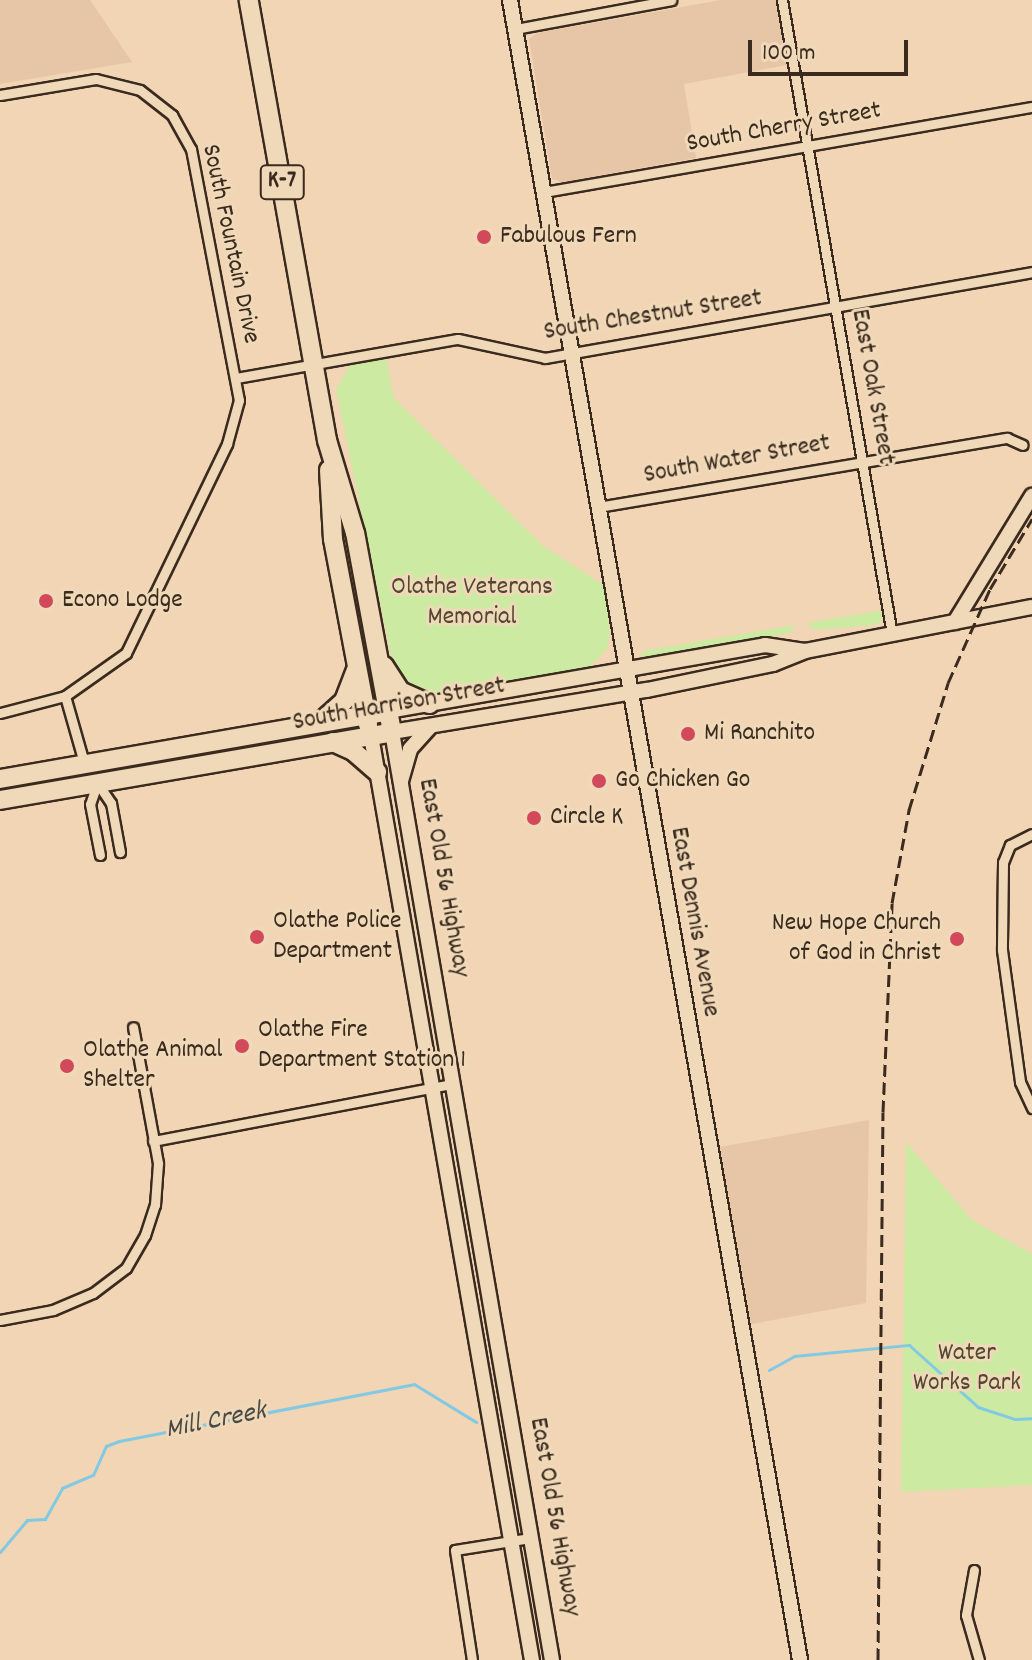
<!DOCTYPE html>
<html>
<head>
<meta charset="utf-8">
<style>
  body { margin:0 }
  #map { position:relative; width:1032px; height:1660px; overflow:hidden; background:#f1d5b4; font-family:Dekko,sans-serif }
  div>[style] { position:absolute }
  .built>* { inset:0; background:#e6c6a6 }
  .green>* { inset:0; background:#cceaa2 }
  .stream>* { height:3px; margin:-1.5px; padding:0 1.5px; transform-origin:1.5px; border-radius:1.5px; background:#82c9e3 }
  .roads { filter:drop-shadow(2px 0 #3b2a1e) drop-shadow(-2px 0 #3b2a1e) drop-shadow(0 2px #3b2a1e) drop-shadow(0 -2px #3b2a1e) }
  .street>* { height:9px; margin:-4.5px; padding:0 4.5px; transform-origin:4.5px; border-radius:4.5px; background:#f0d9b9 }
  .secondary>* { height:14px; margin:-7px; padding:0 7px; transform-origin:7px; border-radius:7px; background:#f0d9b9 }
  .primary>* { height:14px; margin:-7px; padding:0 7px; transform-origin:7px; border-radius:7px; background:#f0d9b9 }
  .highway>* { height:18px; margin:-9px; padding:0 9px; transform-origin:9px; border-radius:9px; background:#f0d9b9 }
  .rail>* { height:3px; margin-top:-1.5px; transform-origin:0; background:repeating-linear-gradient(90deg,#3b2a1e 0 12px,transparent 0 18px) }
  .dots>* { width:22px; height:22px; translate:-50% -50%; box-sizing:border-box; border:4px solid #f0d9b9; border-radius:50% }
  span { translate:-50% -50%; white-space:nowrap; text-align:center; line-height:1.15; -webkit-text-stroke:6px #f0d9b9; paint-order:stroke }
  .shield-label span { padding:2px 6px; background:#f0d9b9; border:2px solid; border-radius:6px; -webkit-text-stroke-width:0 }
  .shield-label { font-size:24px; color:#3b2a1e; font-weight:700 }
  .street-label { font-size:26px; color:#3b2a1e }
  .poi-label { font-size:26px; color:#3b2a1e }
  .left { translate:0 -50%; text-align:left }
  .right { translate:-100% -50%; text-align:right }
  .park-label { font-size:26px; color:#514732 }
  .water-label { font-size:28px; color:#494a45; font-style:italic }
  .scale { position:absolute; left:748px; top:40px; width:160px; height:36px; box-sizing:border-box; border:4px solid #3b2a1e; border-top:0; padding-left:10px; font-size:24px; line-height:28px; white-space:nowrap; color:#3b2a1e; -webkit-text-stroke:6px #f0d9b9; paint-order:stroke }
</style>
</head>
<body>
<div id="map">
  <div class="built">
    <div style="clip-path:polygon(0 0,90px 0,132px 62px,0 84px)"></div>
    <div style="clip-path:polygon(721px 0,776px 0,787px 65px,684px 84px,696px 158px,562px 182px,552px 179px,529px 39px,537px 33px)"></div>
    <div style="clip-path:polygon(869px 1120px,866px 1303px,751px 1324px,720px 1147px)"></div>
  </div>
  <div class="green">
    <div style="clip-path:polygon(386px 356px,394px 398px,542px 545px,605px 586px,610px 633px,607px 649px,584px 672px,429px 701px,414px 696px,395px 674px,336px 390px,349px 366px)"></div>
    <div style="clip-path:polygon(884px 610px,881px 622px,873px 625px,814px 630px,807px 623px)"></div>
    <div style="clip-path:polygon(795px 625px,790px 633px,642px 658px,642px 651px)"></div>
    <div style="clip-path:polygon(906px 1142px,972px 1220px,1032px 1254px,1032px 1485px,901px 1492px)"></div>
  </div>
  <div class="stream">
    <div style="left:769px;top:1370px;width:29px;rotate:-29deg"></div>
    <div style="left:794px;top:1356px;width:116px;rotate:-5.5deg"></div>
    <div style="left:909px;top:1345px;width:93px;rotate:41.9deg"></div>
    <div style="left:978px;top:1407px;width:39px;rotate:18deg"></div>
    <div style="left:1015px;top:1419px;width:17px;rotate:-3deg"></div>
    <div style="left:0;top:1552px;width:42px;rotate:-49.8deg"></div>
    <div style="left:27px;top:1520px;width:18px;rotate:-3deg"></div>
    <div style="left:45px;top:1519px;width:35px;rotate:-61deg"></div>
    <div style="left:62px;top:1488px;width:34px;rotate:-23deg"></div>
    <div style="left:93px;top:1475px;width:32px;rotate:-66deg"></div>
    <div style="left:106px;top:1446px;width:14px;rotate:-21deg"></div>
    <div style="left:119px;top:1441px;width:300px;rotate:-10.9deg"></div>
    <div style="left:414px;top:1384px;width:73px;rotate:31.5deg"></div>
  </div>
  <div class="roads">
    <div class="street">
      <div style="left:782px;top:0;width:643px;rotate:80.16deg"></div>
      <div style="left:515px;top:29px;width:159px;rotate:-10.5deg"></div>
      <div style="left:0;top:95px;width:97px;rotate:-9.5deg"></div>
      <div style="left:96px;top:79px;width:45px;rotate:14deg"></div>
      <div style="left:140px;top:90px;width:41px;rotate:38deg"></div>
      <div style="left:172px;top:115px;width:39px;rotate:61deg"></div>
      <div style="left:191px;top:149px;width:256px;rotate:79.2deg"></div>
      <div style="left:239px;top:400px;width:46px;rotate:105.3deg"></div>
      <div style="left:227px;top:444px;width:232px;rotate:115.8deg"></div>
      <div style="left:126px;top:653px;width:75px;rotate:144.8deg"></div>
      <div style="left:65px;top:696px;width:67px;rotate:165.3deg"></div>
      <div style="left:544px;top:192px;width:495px;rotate:-9.9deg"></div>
      <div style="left:236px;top:378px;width:225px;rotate:-10deg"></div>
      <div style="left:458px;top:339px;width:89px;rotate:12.3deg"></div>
      <div style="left:545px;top:358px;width:495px;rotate:-10deg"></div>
      <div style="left:598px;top:507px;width:415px;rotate:-9.6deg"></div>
      <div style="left:1007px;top:438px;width:17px;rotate:24deg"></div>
      <div style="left:65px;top:696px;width:73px;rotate:74.1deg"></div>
      <div style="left:96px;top:781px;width:27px;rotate:56deg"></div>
      <div style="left:111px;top:803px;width:50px;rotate:79.6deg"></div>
      <div style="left:97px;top:784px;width:21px;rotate:109deg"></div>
      <div style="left:90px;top:804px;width:52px;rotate:78.9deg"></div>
      <div style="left:1032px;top:834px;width:25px;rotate:153deg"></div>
      <div style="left:1010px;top:845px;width:18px;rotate:112deg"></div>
      <div style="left:1003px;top:862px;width:88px;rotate:90.7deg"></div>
      <div style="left:1002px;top:950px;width:133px;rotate:82.2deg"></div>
      <div style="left:1020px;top:1082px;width:29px;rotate:65deg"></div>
      <div style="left:153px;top:1141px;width:304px;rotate:-10.8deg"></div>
      <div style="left:0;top:1320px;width:54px;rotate:-10.7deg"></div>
      <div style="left:53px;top:1310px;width:43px;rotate:-23deg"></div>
      <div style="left:93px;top:1293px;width:41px;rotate:-37.1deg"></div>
      <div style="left:126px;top:1268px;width:38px;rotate:-60deg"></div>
      <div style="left:145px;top:1235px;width:32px;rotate:-72deg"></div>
      <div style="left:155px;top:1205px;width:42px;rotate:-85.9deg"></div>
      <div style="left:158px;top:1163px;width:138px;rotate:-100.4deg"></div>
      <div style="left:974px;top:1570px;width:46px;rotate:100.1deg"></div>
      <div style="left:966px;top:1615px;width:47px;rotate:73.9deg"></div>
      <div style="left:472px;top:1660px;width:111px;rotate:-98.8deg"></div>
      <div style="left:455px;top:1550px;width:76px;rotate:-9.1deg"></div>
    </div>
    <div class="secondary">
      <div style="left:510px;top:0;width:1685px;rotate:80.09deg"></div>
      <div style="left:955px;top:622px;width:148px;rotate:-58.6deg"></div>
      <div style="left:388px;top:711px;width:383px;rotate:-9.9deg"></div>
      <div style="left:765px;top:645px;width:40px;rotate:8.5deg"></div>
      <div style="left:392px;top:732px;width:258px;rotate:-9.4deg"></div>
      <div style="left:647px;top:690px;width:129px;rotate:-11.7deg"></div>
      <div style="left:773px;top:664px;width:35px;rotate:-22deg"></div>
      <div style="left:805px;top:651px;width:231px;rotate:-11deg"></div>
      <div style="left:401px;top:781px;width:33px;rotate:-74deg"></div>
      <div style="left:410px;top:749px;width:30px;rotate:-48deg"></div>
    </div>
    <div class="primary">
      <div style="left:392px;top:732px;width:942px;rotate:80.22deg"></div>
      <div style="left:371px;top:736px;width:938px;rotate:80.12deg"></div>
    </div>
    <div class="highway">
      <div style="left:329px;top:470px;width:69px;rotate:86.7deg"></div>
      <div style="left:333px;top:539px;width:189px;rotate:79.3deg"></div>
      <div style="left:384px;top:666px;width:30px;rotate:57deg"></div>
      <div style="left:400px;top:691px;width:32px;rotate:24deg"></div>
      <div style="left:323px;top:720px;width:28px;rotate:-42deg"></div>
      <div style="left:344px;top:701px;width:33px;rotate:-69deg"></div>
      <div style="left:333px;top:742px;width:22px;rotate:24deg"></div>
      <div style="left:353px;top:751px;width:32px;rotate:41deg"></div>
      <div style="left:0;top:779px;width:394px;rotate:-9.9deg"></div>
      <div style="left:0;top:800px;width:398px;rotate:-9.8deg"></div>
      <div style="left:392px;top:732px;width:202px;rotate:-100.5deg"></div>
      <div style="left:355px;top:533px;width:97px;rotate:-106.8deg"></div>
      <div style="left:327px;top:440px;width:447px;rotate:-100.1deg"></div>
    </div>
  </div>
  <div class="rail">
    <div style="left:878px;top:1660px;width:548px;rotate:-89.48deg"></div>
    <div style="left:883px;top:1112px;width:209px;rotate:-87.5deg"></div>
    <div style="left:892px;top:903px;width:95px;rotate:-79.6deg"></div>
    <div style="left:909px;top:810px;width:133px;rotate:-72.9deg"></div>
    <div style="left:948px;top:683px;width:103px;rotate:-65.9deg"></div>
    <div style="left:990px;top:589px;width:82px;rotate:-59deg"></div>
  </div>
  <div class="dots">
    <div style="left:484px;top:237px;background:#d1495b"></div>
    <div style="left:46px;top:601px;background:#d1495b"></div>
    <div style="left:688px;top:734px;background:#d1495b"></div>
    <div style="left:599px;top:781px;background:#d1495b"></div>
    <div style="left:534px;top:818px;background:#d1495b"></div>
    <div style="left:257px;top:937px;background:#d1495b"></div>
    <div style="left:957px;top:939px;background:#d1495b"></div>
    <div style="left:242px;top:1046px;background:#d1495b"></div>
    <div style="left:67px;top:1066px;background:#d1495b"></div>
  </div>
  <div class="shield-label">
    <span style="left:282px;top:182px">K-7</span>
  </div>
  <div class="street-label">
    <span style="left:784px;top:128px;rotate:-10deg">South Cherry Street</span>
    <span style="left:230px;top:244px;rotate:78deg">South Fountain Drive</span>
    <span style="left:653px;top:316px;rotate:-9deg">South Chestnut Street</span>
    <span style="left:872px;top:387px;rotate:80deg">East Oak Street</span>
    <span style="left:737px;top:460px;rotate:-10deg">South Water Street</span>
    <span style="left:399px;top:705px;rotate:-10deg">South Harrison Street</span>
    <span style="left:443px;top:878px;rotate:80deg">East Old 56 Highway</span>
    <span style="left:694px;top:922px;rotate:80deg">East Dennis Avenue</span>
    <span style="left:554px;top:1517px;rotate:80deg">East Old 56 Highway</span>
  </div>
  <div class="poi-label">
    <span class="left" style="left:500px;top:237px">Fabulous Fern</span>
    <span class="left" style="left:62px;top:601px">Econo Lodge</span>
    <span class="left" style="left:704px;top:734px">Mi Ranchito</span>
    <span class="left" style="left:615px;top:781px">Go Chicken Go</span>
    <span class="left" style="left:550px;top:818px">Circle K</span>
    <span class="left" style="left:273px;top:937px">Olathe Police<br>Department</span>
    <span class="right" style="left:941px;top:939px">New Hope Church<br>of God in Christ</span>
    <span class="left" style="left:258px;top:1046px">Olathe Fire<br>Department Station 1</span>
    <span class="left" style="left:83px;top:1066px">Olathe Animal<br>Shelter</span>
  </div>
  <div class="park-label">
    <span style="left:472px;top:603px">Olathe Veterans<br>Memorial</span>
    <span style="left:967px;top:1369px">Water<br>Works Park</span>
  </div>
  <div class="water-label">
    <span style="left:216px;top:1422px;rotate:-11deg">Mill Creek</span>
  </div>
  <div class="scale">100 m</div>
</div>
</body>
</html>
